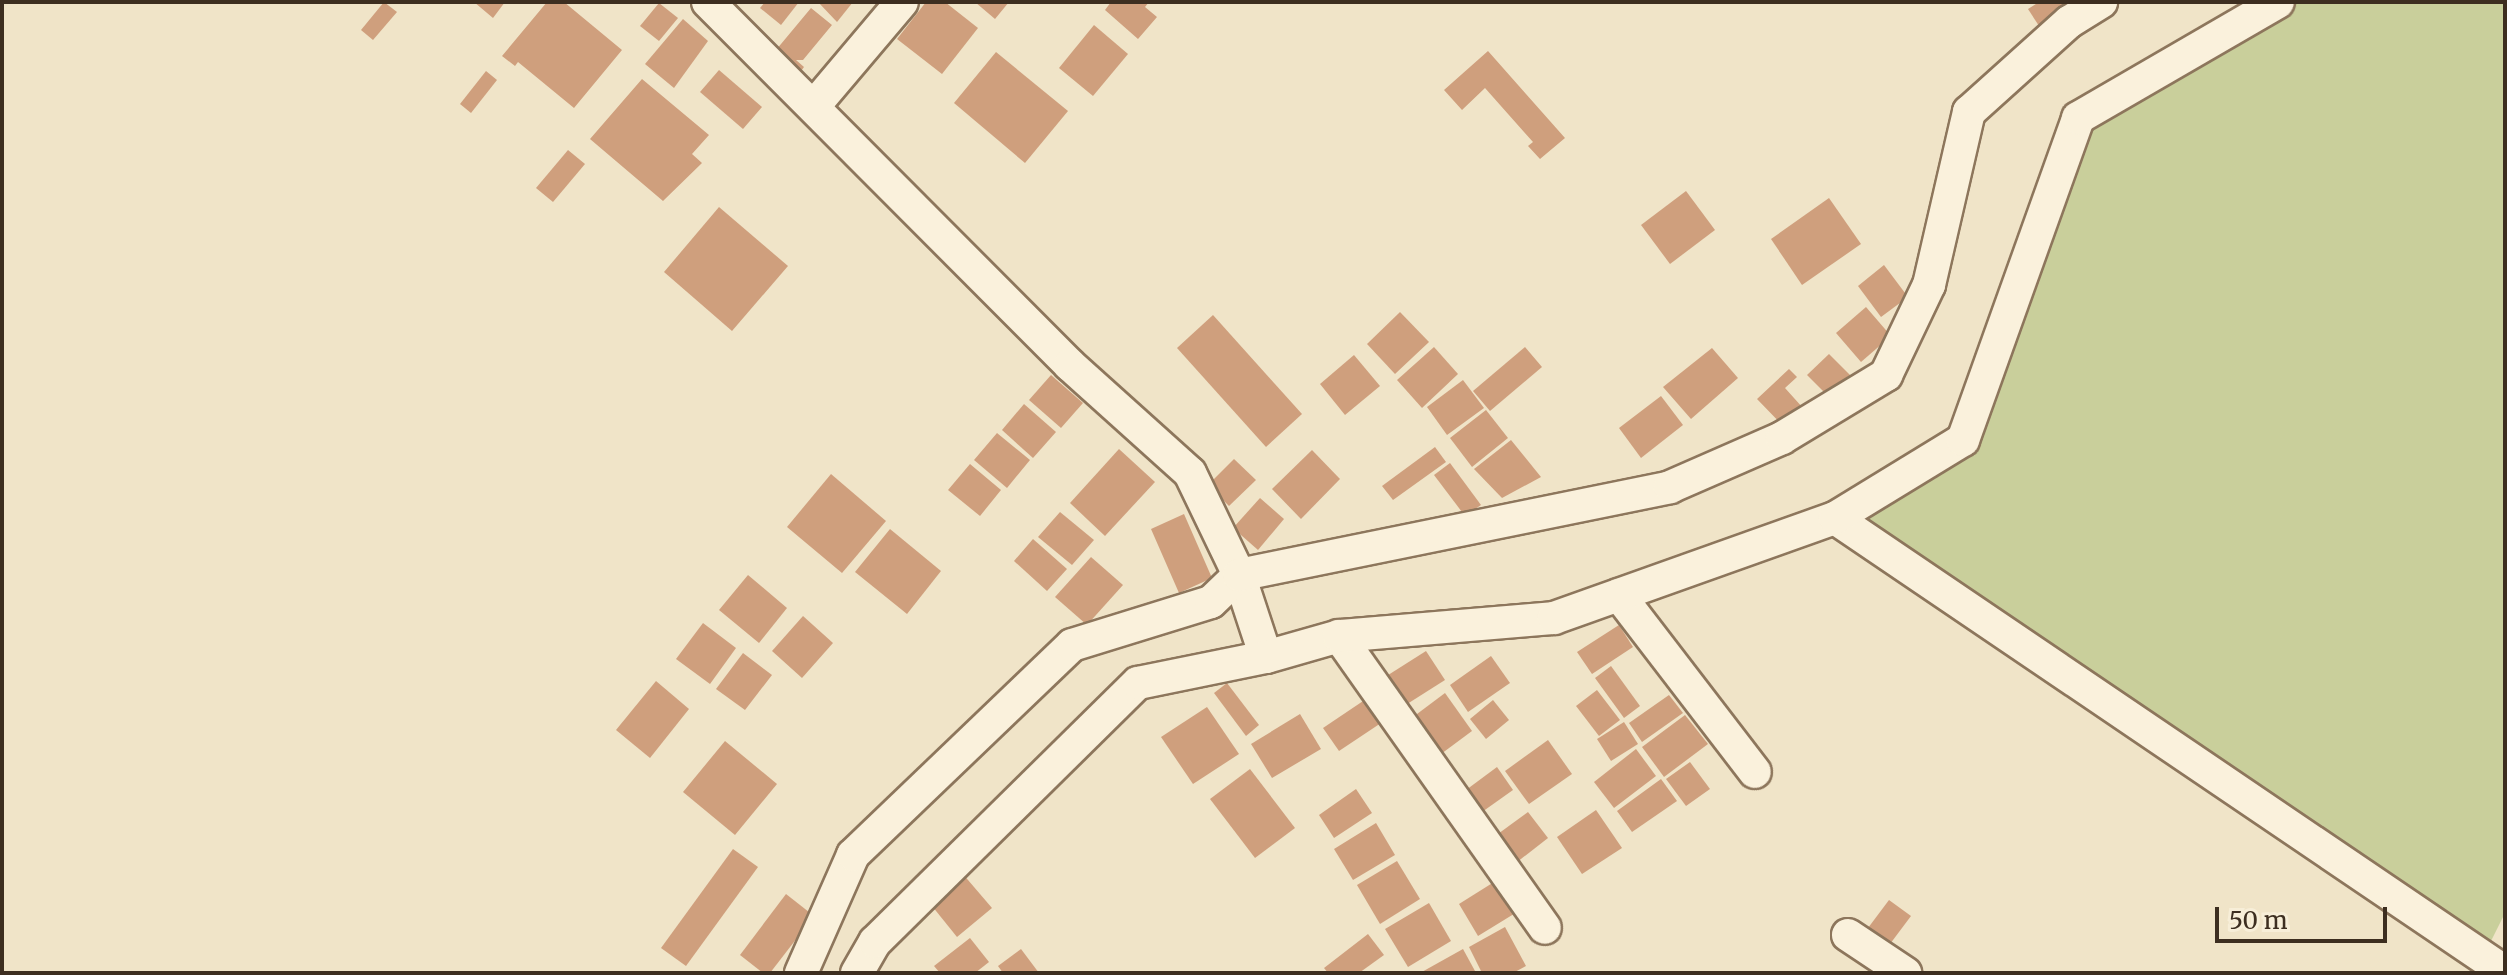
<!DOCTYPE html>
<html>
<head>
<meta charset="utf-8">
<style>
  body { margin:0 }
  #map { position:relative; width:2507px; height:975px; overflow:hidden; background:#f0e4c8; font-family:Merriweather,serif }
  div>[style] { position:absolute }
  .green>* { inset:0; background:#c9cf9b }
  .building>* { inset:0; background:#cf9f7d }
  .roads { filter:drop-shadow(2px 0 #8d765c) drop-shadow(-2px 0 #8d765c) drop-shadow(0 2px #8d765c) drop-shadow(0 -2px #8d765c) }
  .minor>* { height:32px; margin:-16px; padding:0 16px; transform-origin:16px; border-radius:16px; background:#faf1dc }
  span { translate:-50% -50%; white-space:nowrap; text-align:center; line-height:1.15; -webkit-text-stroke:8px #f7eed8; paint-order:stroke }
  .frame { position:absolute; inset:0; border:4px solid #3d2e20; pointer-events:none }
  .scale { position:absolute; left:2215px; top:907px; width:172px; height:36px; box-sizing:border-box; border:4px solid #3d2e20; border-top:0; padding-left:10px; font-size:24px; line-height:28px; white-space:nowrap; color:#3d2e20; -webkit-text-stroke:6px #f7eed8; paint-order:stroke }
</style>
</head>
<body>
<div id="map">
  <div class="green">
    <div style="clip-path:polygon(2288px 2px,2505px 2px,2505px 913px,2488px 947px,1864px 517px,1985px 431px,2092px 118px)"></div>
  </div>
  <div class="building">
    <div style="clip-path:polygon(384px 2px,397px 12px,373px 40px,361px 30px)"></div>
    <div style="clip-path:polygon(474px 2px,505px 2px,493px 18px)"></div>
    <div style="clip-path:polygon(547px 2px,564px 2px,622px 50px,574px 108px,518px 62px,515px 66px,502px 56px)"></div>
    <div style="clip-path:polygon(765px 2px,799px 2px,781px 25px,760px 8px)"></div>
    <div style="clip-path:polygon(818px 2px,853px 2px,837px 22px)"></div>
    <div style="clip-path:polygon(926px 2px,945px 2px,978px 28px,942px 74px,897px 39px)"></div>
    <div style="clip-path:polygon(975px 2px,1009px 2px,995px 19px)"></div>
    <div style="clip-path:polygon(1111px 2px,1149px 2px,1145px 7px,1157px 17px,1138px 39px,1105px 10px)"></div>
    <div style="clip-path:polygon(2039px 2px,2061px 2px,2069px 14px,2043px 32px,2028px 9px)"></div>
    <div style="clip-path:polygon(659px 3px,678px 18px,659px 41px,640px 26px)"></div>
    <div style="clip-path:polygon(811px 8px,832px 25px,803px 60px,796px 60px,804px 67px,796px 78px,776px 50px)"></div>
    <div style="clip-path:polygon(683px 19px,708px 41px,674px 88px,645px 64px)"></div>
    <div style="clip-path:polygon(1094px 25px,1128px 54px,1093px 96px,1059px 68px)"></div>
    <div style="clip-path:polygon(1488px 51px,1565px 138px,1540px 159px,1528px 146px,1533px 142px,1485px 88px,1462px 110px,1444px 90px)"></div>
    <div style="clip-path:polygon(996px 52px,1068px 111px,1025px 163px,954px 103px)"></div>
    <div style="clip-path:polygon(719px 70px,762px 107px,743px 129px,700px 92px)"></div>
    <div style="clip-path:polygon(486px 71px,497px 80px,471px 113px,460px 104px)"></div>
    <div style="clip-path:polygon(642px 79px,709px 135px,692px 154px,702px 163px,663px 201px,590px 139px)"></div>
    <div style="clip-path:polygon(568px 150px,585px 164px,553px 202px,536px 188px)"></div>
    <div style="clip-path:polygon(1686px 191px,1715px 230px,1670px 264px,1641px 225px)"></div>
    <div style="clip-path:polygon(1829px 198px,1861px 244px,1802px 285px,1771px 239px)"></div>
    <div style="clip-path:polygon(719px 207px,788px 266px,732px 331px,664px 272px)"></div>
    <div style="clip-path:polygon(1884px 265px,1908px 297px,1881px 317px,1858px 286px)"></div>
    <div style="clip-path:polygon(1866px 307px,1891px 336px,1861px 362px,1836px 333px)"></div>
    <div style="clip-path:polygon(1400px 312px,1429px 342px,1395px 374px,1367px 344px)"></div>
    <div style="clip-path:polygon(1213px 315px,1302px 414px,1266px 447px,1177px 348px)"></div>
    <div style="clip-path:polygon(1434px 347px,1458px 374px,1422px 408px,1397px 380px)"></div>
    <div style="clip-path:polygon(1525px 347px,1542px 367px,1490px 411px,1473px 391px)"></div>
    <div style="clip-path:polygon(1712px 348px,1738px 378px,1691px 419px,1663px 387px)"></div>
    <div style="clip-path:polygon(1829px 354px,1852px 377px,1830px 398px,1807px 375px)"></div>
    <div style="clip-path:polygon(1354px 355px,1380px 386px,1345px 415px,1320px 384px)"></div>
    <div style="clip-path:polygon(1789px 369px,1797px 377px,1785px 388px,1803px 408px,1784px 427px,1757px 399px)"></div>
    <div style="clip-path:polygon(1051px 375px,1083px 403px,1061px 428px,1029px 400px)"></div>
    <div style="clip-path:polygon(1463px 380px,1484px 408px,1447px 435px,1427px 407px)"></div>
    <div style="clip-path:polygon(1661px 396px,1683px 425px,1641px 458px,1619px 428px)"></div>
    <div style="clip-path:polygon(1024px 404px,1056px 432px,1033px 458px,1002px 430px)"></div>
    <div style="clip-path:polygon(1486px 410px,1508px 438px,1472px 467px,1450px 438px)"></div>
    <div style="clip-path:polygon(997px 433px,1030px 460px,1007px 488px,974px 460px)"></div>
    <div style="clip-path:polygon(1511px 440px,1541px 477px,1502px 498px,1474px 469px)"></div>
    <div style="clip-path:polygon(1435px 447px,1446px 462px,1393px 500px,1382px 486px)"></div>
    <div style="clip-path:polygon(1119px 449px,1155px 482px,1105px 536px,1070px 503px)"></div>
    <div style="clip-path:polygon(1312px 450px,1340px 479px,1301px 519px,1272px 489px)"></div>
    <div style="clip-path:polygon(1234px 459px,1256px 480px,1229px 506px,1208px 485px)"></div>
    <div style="clip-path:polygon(1450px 463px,1481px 505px,1465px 516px,1434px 475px)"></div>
    <div style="clip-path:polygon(970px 464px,1001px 490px,980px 516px,948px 490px)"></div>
    <div style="clip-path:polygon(831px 474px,886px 521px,842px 573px,787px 527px)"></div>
    <div style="clip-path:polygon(1260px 498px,1284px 519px,1258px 550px,1233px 528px)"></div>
    <div style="clip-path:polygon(1060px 512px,1094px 540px,1072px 565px,1038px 537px)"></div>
    <div style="clip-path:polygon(1184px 514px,1212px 578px,1179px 593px,1151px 529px)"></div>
    <div style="clip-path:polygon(890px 529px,941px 571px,907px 614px,855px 572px)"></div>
    <div style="clip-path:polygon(1033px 539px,1067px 569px,1047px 591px,1014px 561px)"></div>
    <div style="clip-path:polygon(1091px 557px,1123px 585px,1087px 625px,1055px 597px)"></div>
    <div style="clip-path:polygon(748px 575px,787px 608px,759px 643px,719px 610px)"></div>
    <div style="clip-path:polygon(803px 616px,833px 643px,802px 678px,772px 651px)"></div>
    <div style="clip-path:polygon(703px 623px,736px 648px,710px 684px,676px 659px)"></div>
    <div style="clip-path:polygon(1619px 625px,1633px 647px,1592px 674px,1577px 652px)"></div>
    <div style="clip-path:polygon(1426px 651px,1445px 680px,1404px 706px,1385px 677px)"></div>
    <div style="clip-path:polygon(743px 653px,772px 675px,745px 710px,716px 689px)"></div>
    <div style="clip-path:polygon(1491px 656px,1510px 683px,1468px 712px,1450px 685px)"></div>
    <div style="clip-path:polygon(1611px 666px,1640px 706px,1624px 718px,1595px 678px)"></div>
    <div style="clip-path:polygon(656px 681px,689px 709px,650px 758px,616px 730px)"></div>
    <div style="clip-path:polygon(1227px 683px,1259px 725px,1246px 736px,1214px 693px)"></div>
    <div style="clip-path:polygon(1597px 690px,1620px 720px,1599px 736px,1576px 706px)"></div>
    <div style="clip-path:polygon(1375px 693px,1390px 717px,1339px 751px,1323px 728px)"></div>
    <div style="clip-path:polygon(1445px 693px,1472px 731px,1441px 754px,1413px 717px)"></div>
    <div style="clip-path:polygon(1669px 695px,1683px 713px,1642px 742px,1629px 723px)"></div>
    <div style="clip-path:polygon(1493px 700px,1509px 720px,1486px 739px,1470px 719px)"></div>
    <div style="clip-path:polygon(1207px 707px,1239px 754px,1193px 784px,1161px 737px)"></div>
    <div style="clip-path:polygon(1300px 714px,1321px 749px,1272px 778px,1251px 744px)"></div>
    <div style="clip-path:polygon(1685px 715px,1708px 744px,1664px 777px,1642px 747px)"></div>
    <div style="clip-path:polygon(1624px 722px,1638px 744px,1611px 761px,1597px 739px)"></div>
    <div style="clip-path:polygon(1548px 740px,1572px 774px,1529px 804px,1505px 771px)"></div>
    <div style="clip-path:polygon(725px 741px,777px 784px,735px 835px,683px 792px)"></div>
    <div style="clip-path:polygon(1636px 749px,1656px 776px,1614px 808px,1594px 782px)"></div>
    <div style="clip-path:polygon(1690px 762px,1710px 789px,1686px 806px,1666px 779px)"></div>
    <div style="clip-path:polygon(1497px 767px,1513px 790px,1482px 812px,1466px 790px)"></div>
    <div style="clip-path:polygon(1250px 769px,1295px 828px,1255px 858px,1210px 799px)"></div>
    <div style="clip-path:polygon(1661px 779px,1677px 801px,1632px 832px,1617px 811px)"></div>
    <div style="clip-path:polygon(1356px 789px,1372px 813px,1334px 838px,1319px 815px)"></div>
    <div style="clip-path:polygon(1596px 810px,1622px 848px,1582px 874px,1557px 837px)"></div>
    <div style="clip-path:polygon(1528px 812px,1548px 838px,1512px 866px,1491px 839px)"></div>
    <div style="clip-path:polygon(1376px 823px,1395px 855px,1353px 880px,1334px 849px)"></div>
    <div style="clip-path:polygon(733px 849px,758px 867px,686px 966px,661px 948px)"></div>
    <div style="clip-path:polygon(1397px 861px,1420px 899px,1380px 924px,1357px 885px)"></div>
    <div style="clip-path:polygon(962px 873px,992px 908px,957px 937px,928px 901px)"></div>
    <div style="clip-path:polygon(1502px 877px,1522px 909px,1478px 936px,1459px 904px)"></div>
    <div style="clip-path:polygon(786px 894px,814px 916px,770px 973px,763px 973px,740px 955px)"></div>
    <div style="clip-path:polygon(1889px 900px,1911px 916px,1884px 952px,1862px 936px)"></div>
    <div style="clip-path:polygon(1429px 903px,1451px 941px,1408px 967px,1385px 929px)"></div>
    <div style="clip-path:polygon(1505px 927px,1526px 966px,1513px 973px,1482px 973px,1469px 947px)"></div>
    <div style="clip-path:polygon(1368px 934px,1384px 955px,1359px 973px,1328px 973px,1324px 968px)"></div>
    <div style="clip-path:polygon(970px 938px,989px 962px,975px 973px,940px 973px,934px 966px)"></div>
    <div style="clip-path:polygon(1021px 949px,1039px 973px,1003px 973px,998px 966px)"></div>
    <div style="clip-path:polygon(1463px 949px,1475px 971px,1420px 973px)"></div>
  </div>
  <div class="roads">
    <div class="minor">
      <div style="left:708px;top:2px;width:513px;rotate:45.08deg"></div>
      <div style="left:1070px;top:365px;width:161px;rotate:42deg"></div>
      <div style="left:1190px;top:473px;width:113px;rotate:64.3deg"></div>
      <div style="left:1239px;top:575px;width:86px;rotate:71.8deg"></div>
      <div style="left:814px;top:106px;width:136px;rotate:-49.8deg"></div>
      <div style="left:1835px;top:518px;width:809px;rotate:34.12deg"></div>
      <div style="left:1619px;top:595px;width:223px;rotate:52.5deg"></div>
      <div style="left:1339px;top:636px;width:357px;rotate:54.8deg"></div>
      <div style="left:1848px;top:935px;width:69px;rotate:33.7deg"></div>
      <div style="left:801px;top:973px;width:129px;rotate:-66.2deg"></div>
      <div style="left:853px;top:855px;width:303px;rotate:-43.8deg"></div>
      <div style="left:1072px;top:645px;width:145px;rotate:-17.2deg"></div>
      <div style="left:1211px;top:602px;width:39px;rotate:-44deg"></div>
      <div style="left:1239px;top:575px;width:440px;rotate:-11.5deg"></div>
      <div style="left:1670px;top:487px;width:122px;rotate:-23.6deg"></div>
      <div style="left:1782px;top:438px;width:122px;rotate:-31.2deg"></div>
      <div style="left:1886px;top:375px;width:100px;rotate:-64.5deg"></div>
      <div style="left:1929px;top:285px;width:178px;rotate:-77deg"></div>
      <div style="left:1969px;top:112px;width:135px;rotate:-42deg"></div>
      <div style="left:2069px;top:22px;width:38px;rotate:-32deg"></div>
      <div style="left:857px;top:973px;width:36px;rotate:-60deg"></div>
      <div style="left:875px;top:942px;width:369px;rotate:-44.6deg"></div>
      <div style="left:1138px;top:683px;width:131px;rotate:-11.5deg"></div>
      <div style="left:1266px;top:657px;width:76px;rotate:-16deg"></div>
      <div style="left:1339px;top:636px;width:216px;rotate:-4.8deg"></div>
      <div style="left:1554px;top:618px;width:298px;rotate:-19.6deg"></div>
      <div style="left:1835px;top:518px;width:150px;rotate:-31.4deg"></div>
      <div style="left:1963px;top:440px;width:342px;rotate:-70.3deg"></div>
      <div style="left:2078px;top:118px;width:231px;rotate:-30.1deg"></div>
    </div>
  </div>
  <div class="frame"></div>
  <div class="scale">50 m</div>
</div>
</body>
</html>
